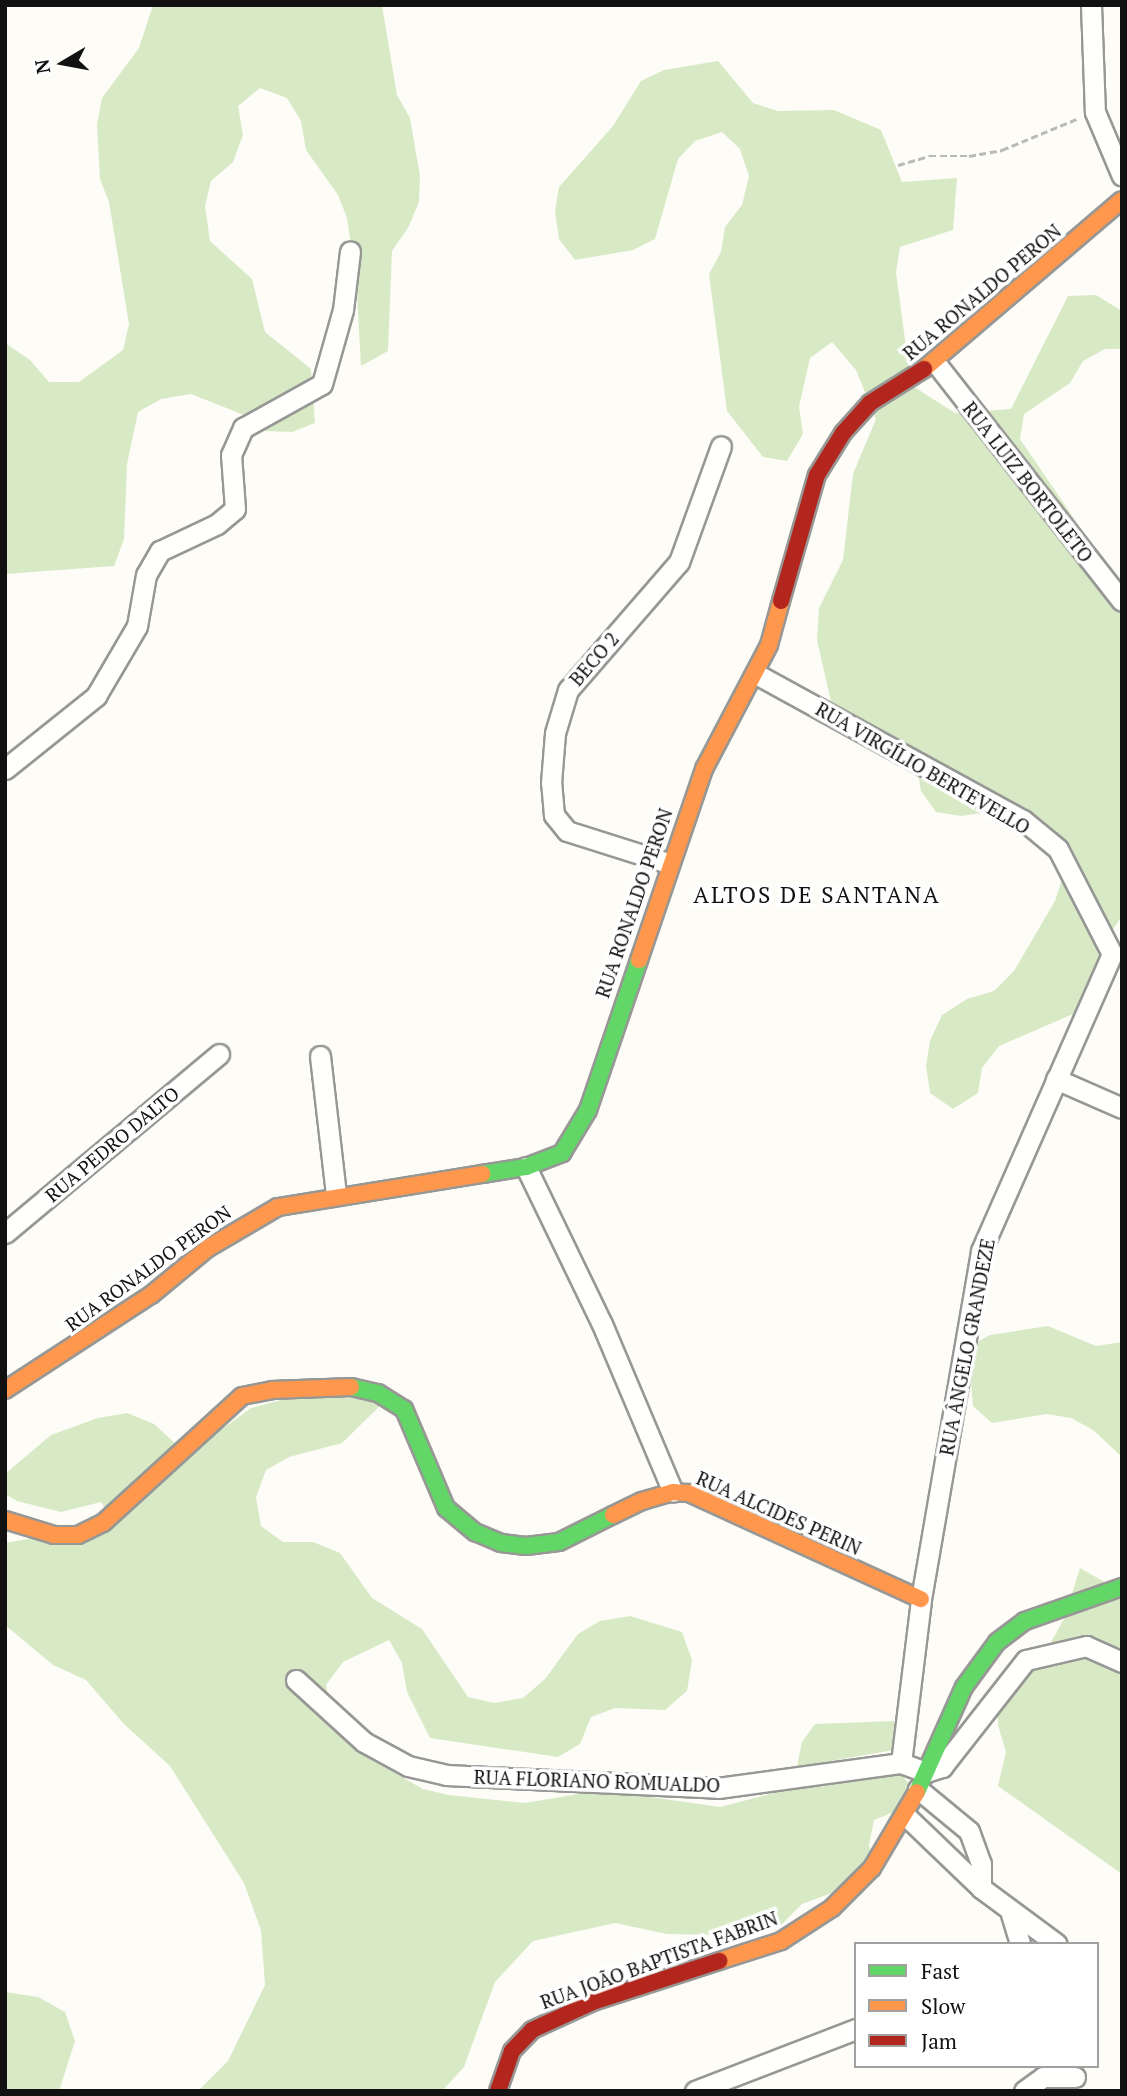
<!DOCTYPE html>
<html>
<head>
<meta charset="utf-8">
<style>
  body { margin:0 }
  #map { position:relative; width:1127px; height:2096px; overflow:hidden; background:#fdfcf7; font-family:"PT Serif",serif }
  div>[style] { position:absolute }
  .forest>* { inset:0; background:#d8eac5 }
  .path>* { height:2.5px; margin-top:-1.25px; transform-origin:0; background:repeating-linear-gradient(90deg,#b9b9b8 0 7px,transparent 0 10.5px) }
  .roads { filter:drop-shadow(2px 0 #979795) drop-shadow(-2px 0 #979795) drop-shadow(0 2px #979795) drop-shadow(0 -2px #979795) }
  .street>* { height:19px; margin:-9.5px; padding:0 9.5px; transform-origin:9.5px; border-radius:9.5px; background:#fffffe }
  .fast>* { height:16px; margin:-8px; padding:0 8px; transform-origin:8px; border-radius:8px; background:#63d668 }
  .slow>* { height:16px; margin:-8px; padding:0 8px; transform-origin:8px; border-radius:8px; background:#ff974d }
  .jam>* { height:16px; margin:-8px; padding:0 8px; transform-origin:8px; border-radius:8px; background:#b3261e }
  span { translate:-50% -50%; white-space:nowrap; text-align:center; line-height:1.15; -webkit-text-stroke:7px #fff; paint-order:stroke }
  .street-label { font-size:19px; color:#111 }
  .quarter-label { font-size:23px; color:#111; letter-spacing:2px }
  .frame { position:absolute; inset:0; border:7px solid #111; pointer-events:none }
  .legend { position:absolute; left:854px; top:1942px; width:245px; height:126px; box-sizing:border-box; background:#fff; border:2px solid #a0a0a0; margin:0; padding:9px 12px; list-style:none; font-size:21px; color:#111 }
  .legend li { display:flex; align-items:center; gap:14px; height:35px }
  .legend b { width:35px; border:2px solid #a0a0a0 }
  .north { position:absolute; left:28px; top:28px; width:70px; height:70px; -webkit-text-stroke:5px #fff; paint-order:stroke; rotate:260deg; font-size:19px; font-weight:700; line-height:28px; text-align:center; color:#111 }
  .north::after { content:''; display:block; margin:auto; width:24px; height:32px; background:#111; clip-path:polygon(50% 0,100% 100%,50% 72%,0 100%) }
</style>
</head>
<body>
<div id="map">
  <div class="forest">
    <div style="clip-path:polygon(153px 5px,382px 5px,397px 95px,410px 118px,420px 176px,419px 202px,408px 228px,392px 251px,388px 351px,361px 366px,356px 277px,347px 218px,338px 195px,306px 150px,301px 121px,287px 98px,260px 88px,238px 106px,243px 135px,233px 162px,211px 181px,205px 206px,210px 241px,252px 279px,265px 332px,311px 369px,315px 423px,292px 432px,266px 431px,244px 415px,191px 394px,161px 399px,138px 412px,127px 464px,124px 539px,114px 566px,5px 574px,5px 343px,30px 360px,49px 382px,79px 382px,123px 350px,129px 324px,109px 202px,100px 179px,97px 124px,102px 98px,139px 48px)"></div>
    <div style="clip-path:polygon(718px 61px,753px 103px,778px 111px,834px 110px,881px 130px,902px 182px,957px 178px,953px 230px,900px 247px,896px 272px,911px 385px,955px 413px,1011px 409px,1068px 296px,1096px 295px,1122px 311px,1122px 349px,1105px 349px,1083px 361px,1070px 383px,1024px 414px,1020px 439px,1122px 589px,1122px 916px,1105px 941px,1090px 995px,1073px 1014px,999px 1046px,982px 1068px,978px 1093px,953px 1109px,930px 1093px,926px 1066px,930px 1041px,942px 1015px,967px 999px,994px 991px,1014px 971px,1055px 901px,1063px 876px,1051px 854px,1032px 833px,988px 812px,961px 816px,936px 812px,921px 791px,916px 760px,850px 723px,831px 702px,817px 640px,819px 608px,843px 560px,853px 474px,876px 419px,856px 370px,832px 342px,810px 358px,799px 407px,803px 434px,787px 461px,763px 457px,727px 411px,709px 274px,721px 252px,725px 227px,742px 205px,749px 176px,740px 149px,722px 132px,695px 141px,678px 159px,655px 239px,633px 250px,575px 260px,559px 239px,555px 211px,559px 187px,613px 126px,641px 81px,664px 70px)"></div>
    <div style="clip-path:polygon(1048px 1326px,1096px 1346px,1122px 1342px,1122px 1457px,1093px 1430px,1071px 1418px,1047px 1414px,992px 1423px,973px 1406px,968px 1347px,990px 1335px)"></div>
    <div style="clip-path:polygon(304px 1394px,385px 1401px,342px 1443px,289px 1457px,266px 1470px,256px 1497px,261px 1526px,283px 1542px,313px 1542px,340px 1553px,372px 1598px,422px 1629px,468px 1697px,494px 1703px,523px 1698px,545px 1679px,578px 1634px,600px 1621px,630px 1616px,682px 1632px,692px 1660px,687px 1691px,665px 1710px,615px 1708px,591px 1717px,580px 1744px,558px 1757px,430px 1738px,407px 1692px,402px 1663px,389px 1640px,343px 1662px,326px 1685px,331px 1715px,345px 1737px,368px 1758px,423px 1789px,449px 1795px,525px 1803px,602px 1790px,720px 1807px,774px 1793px,795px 1776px,802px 1742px,815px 1724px,894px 1721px,905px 1748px,825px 1762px,821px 1787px,899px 1772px,916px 1792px,899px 1810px,874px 1820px,869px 1845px,873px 1871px,851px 1886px,802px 1904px,781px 1925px,722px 1935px,667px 1934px,615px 1923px,533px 1941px,495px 1982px,464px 2067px,442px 2091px,198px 2091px,228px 2061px,265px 1985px,261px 1930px,244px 1883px,170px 1766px,123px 1723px,86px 1680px,53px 1665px,5px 1625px,5px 1543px,115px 1524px,101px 1502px,61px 1512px,17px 1501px,5px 1494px,5px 1474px,51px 1435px,98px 1418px,127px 1413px,154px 1424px,177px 1445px,207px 1440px,251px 1408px)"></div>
    <div style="clip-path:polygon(1080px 1568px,1122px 1592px,1122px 1874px,998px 1786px,1006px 1752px,998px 1725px,997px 1698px,1039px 1663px,1064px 1619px)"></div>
    <div style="clip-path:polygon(5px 1992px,38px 1997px,65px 2012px,75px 2041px,59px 2091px,5px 2091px)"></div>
  </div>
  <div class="path">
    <div style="left:898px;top:165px;width:32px;rotate:-16deg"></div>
    <div style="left:929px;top:156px;width:40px"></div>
    <div style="left:969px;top:156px;width:34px;rotate:-10deg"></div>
    <div style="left:1002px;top:150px;width:83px;rotate:-22.6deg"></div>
  </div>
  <div class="roads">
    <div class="street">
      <div style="left:1091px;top:5px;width:107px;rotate:87.9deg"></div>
      <div style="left:1095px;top:112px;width:69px;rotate:67.1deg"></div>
      <div style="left:935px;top:362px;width:303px;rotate:52deg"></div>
      <div style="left:756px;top:674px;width:304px;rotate:28.7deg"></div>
      <div style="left:1023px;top:820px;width:45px;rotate:39.6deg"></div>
      <div style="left:1058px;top:849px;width:118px;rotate:62.8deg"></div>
      <div style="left:5px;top:769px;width:117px;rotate:-38.7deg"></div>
      <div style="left:96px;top:696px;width:81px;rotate:-59.6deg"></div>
      <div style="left:137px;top:626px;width:52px;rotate:-80deg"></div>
      <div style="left:146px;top:575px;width:28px;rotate:-60deg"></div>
      <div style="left:160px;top:551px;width:63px;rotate:-25.3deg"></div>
      <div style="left:217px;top:524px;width:23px;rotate:-40deg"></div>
      <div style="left:235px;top:509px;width:54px;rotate:-94.2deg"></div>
      <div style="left:231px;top:455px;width:30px;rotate:-66deg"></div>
      <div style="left:243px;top:428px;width:90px;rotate:-29.1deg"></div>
      <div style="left:322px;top:384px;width:77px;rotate:-74.2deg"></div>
      <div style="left:343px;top:310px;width:59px;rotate:-83.2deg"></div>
      <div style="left:668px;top:863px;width:106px;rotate:-162.4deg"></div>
      <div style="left:567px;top:831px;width:21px;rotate:-129deg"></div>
      <div style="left:554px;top:815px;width:32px;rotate:-95deg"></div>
      <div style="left:551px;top:783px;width:50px;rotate:-85.4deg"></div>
      <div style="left:555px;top:733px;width:45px;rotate:-73.2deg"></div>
      <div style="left:568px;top:690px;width:169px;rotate:-49.1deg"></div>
      <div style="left:679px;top:562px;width:123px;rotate:-70.1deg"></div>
      <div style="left:320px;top:1056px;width:139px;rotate:83.4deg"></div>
      <div style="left:1056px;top:1079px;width:72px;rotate:23.7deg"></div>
      <div style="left:526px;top:1167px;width:174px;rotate:64.2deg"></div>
      <div style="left:602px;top:1324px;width:182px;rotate:67.1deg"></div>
      <div style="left:5px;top:1233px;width:279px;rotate:-39.9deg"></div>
      <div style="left:296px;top:1680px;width:92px;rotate:42.4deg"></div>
      <div style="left:364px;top:1742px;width:50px;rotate:28.6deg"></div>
      <div style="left:408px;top:1766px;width:39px;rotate:13deg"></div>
      <div style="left:446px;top:1775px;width:272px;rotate:2.7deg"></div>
      <div style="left:718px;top:1788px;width:185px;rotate:-7.8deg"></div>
      <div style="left:901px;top:1763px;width:27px;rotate:20deg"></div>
      <div style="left:926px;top:1772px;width:17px;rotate:-17deg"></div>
      <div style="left:942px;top:1767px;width:136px;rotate:-51.9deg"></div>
      <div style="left:1026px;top:1660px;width:62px;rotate:-13.1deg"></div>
      <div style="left:1086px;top:1646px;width:39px;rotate:24deg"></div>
      <div style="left:901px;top:1763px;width:165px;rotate:-83deg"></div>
      <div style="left:921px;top:1599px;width:353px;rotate:-80.2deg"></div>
      <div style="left:981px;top:1251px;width:325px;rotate:-66.2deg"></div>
      <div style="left:918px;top:1789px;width:66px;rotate:39.5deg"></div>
      <div style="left:969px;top:1831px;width:35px;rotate:70deg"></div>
      <div style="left:981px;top:1864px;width:24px;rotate:90deg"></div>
      <div style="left:906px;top:1816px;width:104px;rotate:43.8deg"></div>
      <div style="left:981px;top:1888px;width:94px;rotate:36.4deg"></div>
      <div style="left:1011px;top:1914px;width:31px;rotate:73deg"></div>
      <div style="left:695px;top:2091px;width:173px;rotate:-21.1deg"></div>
      <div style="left:1024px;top:2091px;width:24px;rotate:-36deg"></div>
      <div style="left:1043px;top:2077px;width:32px"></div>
    </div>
    <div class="fast">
      <div style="left:482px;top:1174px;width:45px;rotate:-9deg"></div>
      <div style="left:526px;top:1167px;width:39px;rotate:-21deg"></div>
      <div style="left:562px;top:1153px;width:50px;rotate:-58.8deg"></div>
      <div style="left:588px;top:1110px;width:158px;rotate:-71.2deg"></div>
      <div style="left:351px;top:1387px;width:28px;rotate:13deg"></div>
      <div style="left:378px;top:1393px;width:31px;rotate:32deg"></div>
      <div style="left:404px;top:1409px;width:108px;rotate:67deg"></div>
      <div style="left:446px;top:1508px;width:38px;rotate:40deg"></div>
      <div style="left:475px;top:1532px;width:28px;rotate:23deg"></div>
      <div style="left:501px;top:1543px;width:25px;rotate:7deg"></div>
      <div style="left:526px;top:1546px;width:33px;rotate:-7deg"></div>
      <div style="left:559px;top:1542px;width:60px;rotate:-26.6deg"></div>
      <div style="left:917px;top:1792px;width:115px;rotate:-65.9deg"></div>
      <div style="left:964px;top:1687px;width:56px;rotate:-53.7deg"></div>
      <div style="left:997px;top:1642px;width:35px;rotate:-37deg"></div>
      <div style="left:1025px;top:1621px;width:103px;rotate:-19.3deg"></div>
    </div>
    <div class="slow">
      <div style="left:924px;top:369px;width:260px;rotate:-40.5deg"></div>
      <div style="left:639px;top:960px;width:202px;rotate:-71.2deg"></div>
      <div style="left:704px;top:769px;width:140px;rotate:-62.3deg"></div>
      <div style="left:769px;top:645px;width:46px;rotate:-74.7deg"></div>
      <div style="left:5px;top:1390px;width:174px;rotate:-33.1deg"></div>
      <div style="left:151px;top:1295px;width:74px;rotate:-39.5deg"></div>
      <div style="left:208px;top:1248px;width:81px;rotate:-30.4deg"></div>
      <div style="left:278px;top:1207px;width:207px;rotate:-9.2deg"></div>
      <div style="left:613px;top:1515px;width:32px;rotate:-26deg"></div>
      <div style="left:642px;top:1501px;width:32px;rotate:-16deg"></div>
      <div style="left:673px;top:1492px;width:16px;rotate:4deg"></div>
      <div style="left:689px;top:1493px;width:255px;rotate:24.6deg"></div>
      <div style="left:5px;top:1520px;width:51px;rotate:17deg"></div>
      <div style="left:54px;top:1535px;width:24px"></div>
      <div style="left:78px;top:1535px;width:28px;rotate:-26deg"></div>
      <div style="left:103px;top:1523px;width:188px;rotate:-42.4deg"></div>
      <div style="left:242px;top:1396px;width:31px;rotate:-11deg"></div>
      <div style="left:272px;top:1390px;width:79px;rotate:-2.2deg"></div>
      <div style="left:719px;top:1961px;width:65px;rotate:-17.9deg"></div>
      <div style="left:781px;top:1941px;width:61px;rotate:-32.9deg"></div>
      <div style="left:832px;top:1908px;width:57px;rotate:-45deg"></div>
      <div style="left:872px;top:1868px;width:88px;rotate:-59.4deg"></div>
    </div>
    <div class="jam">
      <div style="left:781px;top:601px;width:131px;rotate:-74.1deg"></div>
      <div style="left:817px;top:475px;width:49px;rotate:-58.2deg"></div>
      <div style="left:843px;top:433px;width:40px;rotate:-48deg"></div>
      <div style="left:870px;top:403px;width:64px;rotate:-32.2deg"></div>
      <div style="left:498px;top:2091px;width:42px;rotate:-70.7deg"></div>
      <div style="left:512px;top:2051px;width:29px;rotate:-46deg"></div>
      <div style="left:532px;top:2030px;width:67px;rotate:-24.7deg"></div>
      <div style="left:593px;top:2002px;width:133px;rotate:-18deg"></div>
    </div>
  </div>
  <div class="street-label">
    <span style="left:982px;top:292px;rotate:-40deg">RUA RONALDO PERON</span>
    <span style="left:1028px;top:482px;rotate:52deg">RUA LUIZ BORTOLETO</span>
    <span style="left:594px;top:659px;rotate:-49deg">BECO 2</span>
    <span style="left:923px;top:768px;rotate:30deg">RUA VIRGÍLIO BERTEVELLO</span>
    <span style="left:634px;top:903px;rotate:-71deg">RUA RONALDO PERON</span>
    <span style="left:112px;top:1144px;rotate:-40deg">RUA PEDRO DALTO</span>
    <span style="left:148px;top:1268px;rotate:-36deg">RUA RONALDO PERON</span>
    <span style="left:967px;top:1347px;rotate:-79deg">RUA ÂNGELO GRANDEZE</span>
    <span style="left:779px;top:1513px;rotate:24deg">RUA ALCIDES PERIN</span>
    <span style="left:597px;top:1781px;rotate:2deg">RUA FLORIANO ROMUALDO</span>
    <span style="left:659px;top:1960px;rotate:-20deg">RUA JOÃO BAPTISTA FABRIN</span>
  </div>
  <div class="quarter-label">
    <span style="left:817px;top:895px">ALTOS DE SANTANA</span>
  </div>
  <div class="frame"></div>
  <ul class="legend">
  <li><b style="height:9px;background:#63d668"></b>Fast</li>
  <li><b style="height:9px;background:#ff974d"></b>Slow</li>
  <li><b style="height:9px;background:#b3261e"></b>Jam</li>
  </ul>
  <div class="north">N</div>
</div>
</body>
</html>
